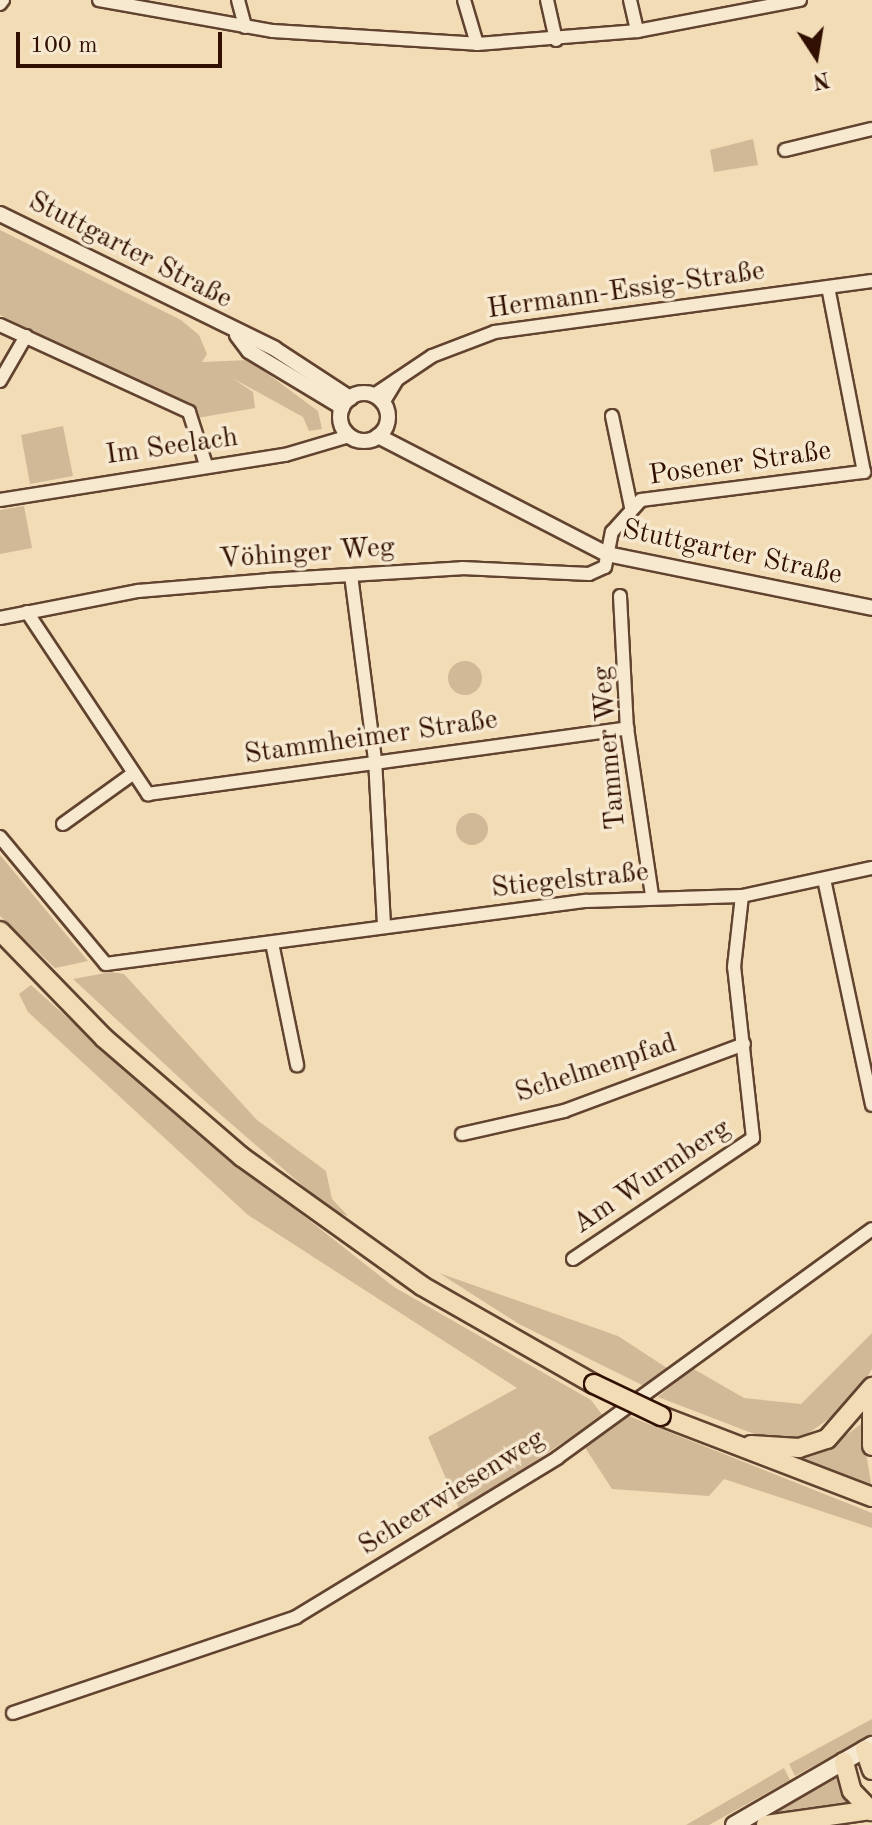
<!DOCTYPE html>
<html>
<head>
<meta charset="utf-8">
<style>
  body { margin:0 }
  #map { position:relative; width:872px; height:1825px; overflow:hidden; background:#f2dcb6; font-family:"Old Standard TT",serif }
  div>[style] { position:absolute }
  .green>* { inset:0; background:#d1b997 }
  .round { border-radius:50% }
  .roads { filter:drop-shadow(2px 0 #61432f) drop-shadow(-2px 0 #61432f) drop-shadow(0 2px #61432f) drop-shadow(0 -2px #61432f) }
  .minor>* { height:12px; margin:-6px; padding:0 6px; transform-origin:6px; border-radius:6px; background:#f7e8d0 }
  .tertiary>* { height:14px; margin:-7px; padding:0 7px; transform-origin:7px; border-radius:7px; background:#f7e8d0 }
  .tertiary>.ring { margin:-7px; padding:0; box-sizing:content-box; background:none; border:14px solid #f7e8d0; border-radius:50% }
  .secondary>* { height:16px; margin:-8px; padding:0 8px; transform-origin:8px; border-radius:8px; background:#f7e8d0 }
  .primary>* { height:18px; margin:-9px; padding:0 9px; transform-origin:9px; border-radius:9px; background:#f2dcb6 }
  .bridges { filter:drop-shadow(2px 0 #311002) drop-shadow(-2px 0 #311002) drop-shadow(0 2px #311002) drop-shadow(0 -2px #311002) }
  .primary-bridge>* { height:18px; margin:-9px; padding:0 9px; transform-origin:9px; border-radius:9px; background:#f2dcb6 }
  span { translate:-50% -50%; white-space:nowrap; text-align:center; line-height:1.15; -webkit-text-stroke:7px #f7e8d0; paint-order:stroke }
  .street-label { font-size:28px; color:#311002 }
  .north { position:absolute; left:776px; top:16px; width:80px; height:80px; -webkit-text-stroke:6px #f7e8d0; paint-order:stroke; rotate:168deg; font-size:22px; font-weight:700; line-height:32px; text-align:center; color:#311002 }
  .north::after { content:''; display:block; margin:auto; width:28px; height:36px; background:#311002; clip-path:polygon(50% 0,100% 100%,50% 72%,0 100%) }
  .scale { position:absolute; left:16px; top:32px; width:206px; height:36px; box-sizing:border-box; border:4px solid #311002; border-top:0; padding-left:10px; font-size:24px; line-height:28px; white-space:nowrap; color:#311002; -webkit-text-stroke:6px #f7e8d0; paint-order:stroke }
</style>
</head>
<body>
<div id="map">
  <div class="green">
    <div style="clip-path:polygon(753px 139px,758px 165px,714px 172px,710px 150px)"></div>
    <div style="clip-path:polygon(0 230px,181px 320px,199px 335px,207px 354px,202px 362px,249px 360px,318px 411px,322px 429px,309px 431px,303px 417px,232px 378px,253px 392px,255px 408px,197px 418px,186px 404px,0 315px)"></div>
    <div style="clip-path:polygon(63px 426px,73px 476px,30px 484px,21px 435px)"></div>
    <div style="clip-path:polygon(24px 506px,32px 548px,0 554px,0 510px)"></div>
    <div class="round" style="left:448px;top:661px;width:34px;height:34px"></div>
    <div class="round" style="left:456px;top:813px;width:32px;height:32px"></div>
    <div style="clip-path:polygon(0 855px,88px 961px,55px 968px,0 916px)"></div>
    <div style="clip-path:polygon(111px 972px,124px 974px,257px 1120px,326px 1171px,332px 1199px,348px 1216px,332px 1211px,199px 1096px,73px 979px)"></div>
    <div style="clip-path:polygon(31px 985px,178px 1117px,394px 1287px,591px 1400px,603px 1416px,460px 1511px,428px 1437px,517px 1388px,248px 1215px,28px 1012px,19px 994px)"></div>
    <div style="clip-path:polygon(439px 1273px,618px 1336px,670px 1370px,646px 1387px,519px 1324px)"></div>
    <div style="clip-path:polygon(872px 1333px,872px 1369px,852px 1402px,802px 1438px,757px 1435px,658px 1397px,692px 1368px,744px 1398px,801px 1404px)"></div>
    <div style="clip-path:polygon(626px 1415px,872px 1513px,872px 1528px,724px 1479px,709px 1496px,612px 1489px,584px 1446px)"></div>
    <div style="clip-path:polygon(861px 1424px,872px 1488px,792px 1458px,828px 1449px)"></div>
    <div style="clip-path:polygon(872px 1719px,872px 1734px,795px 1776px,789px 1764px)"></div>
    <div style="clip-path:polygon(844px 1762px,861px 1803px,734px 1825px)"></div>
    <div style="clip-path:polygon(784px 1768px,790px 1780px,709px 1825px,686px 1825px)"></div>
  </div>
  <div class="roads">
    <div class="minor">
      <div style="left:99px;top:0;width:177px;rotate:10.1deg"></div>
      <div style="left:273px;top:31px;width:204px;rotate:3.6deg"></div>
      <div style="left:477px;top:44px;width:161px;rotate:-4.6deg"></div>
      <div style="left:637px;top:31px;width:166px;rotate:-10.8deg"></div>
      <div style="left:238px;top:0;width:28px;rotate:75deg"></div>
      <div style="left:464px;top:0;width:46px;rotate:73.5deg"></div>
      <div style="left:547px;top:0;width:41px;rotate:77.3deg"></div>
      <div style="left:630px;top:0;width:32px;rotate:77deg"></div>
      <div style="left:0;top:4px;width:5px;rotate:-53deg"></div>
      <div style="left:785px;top:150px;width:89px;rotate:-13.6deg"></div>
      <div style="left:0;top:325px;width:208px;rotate:24.7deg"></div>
      <div style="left:189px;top:412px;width:56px;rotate:72.2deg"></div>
      <div style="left:0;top:381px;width:52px;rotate:-60deg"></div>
      <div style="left:374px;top:395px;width:70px;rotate:-33.9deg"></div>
      <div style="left:432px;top:356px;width:67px;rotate:-20.9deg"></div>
      <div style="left:495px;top:332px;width:380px;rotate:-7.7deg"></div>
      <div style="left:383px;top:403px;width:27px;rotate:-59deg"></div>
      <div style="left:612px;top:416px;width:93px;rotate:78.2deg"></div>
      <div style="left:0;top:500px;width:289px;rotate:-9deg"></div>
      <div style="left:285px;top:455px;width:67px;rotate:-16.5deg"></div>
      <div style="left:351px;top:575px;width:186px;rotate:82.6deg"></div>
      <div style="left:375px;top:759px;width:166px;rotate:86.9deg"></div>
      <div style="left:620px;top:596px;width:132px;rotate:87deg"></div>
      <div style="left:627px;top:728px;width:169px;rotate:81.5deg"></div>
      <div style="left:27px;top:612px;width:219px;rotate:56.4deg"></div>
      <div style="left:148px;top:794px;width:484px;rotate:-7.8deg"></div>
      <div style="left:0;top:618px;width:141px;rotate:-11.1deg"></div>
      <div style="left:138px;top:591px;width:130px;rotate:-4.8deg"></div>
      <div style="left:268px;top:580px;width:194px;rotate:-3.5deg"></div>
      <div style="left:462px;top:568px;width:127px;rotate:2.7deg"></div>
      <div style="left:589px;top:574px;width:17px;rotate:-24deg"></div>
      <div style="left:605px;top:567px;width:36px;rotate:-79deg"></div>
      <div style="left:612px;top:532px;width:43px;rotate:-47.8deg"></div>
      <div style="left:641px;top:500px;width:225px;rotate:-7.2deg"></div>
      <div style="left:864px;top:472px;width:188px;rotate:-101deg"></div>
      <div style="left:63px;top:824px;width:87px;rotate:-35.7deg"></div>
      <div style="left:0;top:837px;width:165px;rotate:50.2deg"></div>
      <div style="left:106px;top:964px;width:484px;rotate:-7.5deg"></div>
      <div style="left:586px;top:901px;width:156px;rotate:-1.8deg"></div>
      <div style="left:742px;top:896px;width:133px;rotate:-12.2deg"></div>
      <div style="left:824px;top:879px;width:231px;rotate:78deg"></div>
      <div style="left:272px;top:943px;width:125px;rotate:78.4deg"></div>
      <div style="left:462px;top:1134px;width:105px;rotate:-12.7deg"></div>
      <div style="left:564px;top:1111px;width:192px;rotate:-20.4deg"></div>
      <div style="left:573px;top:1259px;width:217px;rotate:-33.9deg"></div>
      <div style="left:753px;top:1138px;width:172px;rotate:-96.3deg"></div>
      <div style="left:734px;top:967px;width:71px;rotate:-83.6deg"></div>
      <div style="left:13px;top:1713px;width:299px;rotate:-18.7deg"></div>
      <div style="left:296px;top:1617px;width:306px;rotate:-31.3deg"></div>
      <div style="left:557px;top:1458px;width:389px;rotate:-36deg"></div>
    </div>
    <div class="tertiary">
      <div style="left:0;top:214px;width:306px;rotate:26.1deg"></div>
      <div style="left:275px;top:349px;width:90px;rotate:33.2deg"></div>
      <div style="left:237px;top:335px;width:20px;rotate:53deg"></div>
      <div style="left:249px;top:351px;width:109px;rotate:31.1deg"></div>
      <div class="ring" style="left:340px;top:393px;width:34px;height:34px"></div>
      <div style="left:378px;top:436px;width:258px;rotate:27.3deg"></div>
      <div style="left:607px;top:554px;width:270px;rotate:11.5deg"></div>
    </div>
    <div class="secondary">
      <div style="left:734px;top:1825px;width:160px;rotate:-30.1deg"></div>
    </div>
    <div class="primary">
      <div style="left:0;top:931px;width:149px;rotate:45.8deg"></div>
      <div style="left:104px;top:1038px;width:182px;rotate:40.8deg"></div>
      <div style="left:242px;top:1157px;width:221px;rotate:35.6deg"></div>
      <div style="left:422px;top:1286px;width:198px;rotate:29.7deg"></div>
      <div style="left:872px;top:1403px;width:43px;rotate:90deg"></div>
      <div style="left:661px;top:1416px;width:226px;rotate:21deg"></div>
      <div style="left:751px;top:1445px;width:48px;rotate:3.6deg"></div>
      <div style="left:799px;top:1448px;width:29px;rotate:-18deg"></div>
      <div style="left:827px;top:1439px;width:69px;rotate:-49.1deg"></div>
      <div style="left:865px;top:1750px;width:21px;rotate:71deg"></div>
      <div style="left:844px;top:1762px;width:30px;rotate:75deg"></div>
      <div style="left:852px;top:1791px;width:28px;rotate:46deg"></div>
      <div style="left:766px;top:1825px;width:107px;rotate:-8.1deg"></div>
    </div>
  </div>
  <div class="bridges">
    <div class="primary-bridge">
      <div style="left:594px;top:1384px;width:74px;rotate:25.5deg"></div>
    </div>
  </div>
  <div class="street-label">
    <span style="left:130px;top:251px;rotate:27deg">Stuttgarter Straße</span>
    <span style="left:626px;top:291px;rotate:-8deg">Hermann-Essig-Straße</span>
    <span style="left:172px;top:447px;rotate:-8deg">Im Seelach</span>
    <span style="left:740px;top:464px;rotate:-8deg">Posener Straße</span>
    <span style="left:732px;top:553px;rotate:12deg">Stuttgarter Straße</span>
    <span style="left:307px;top:554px;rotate:-4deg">Vöhinger Weg</span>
    <span style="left:371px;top:738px;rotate:-8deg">Stammheimer Straße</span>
    <span style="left:610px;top:748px;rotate:-95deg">Tammer Weg</span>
    <span style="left:570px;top:881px;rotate:-6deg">Stiegelstraße</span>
    <span style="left:596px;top:1069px;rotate:-18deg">Schelmenpfad</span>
    <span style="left:652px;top:1177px;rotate:-34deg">Am Wurmberg</span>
    <span style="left:452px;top:1493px;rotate:-32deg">Scheerwiesenweg</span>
  </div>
  <div class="north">N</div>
  <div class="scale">100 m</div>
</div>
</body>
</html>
